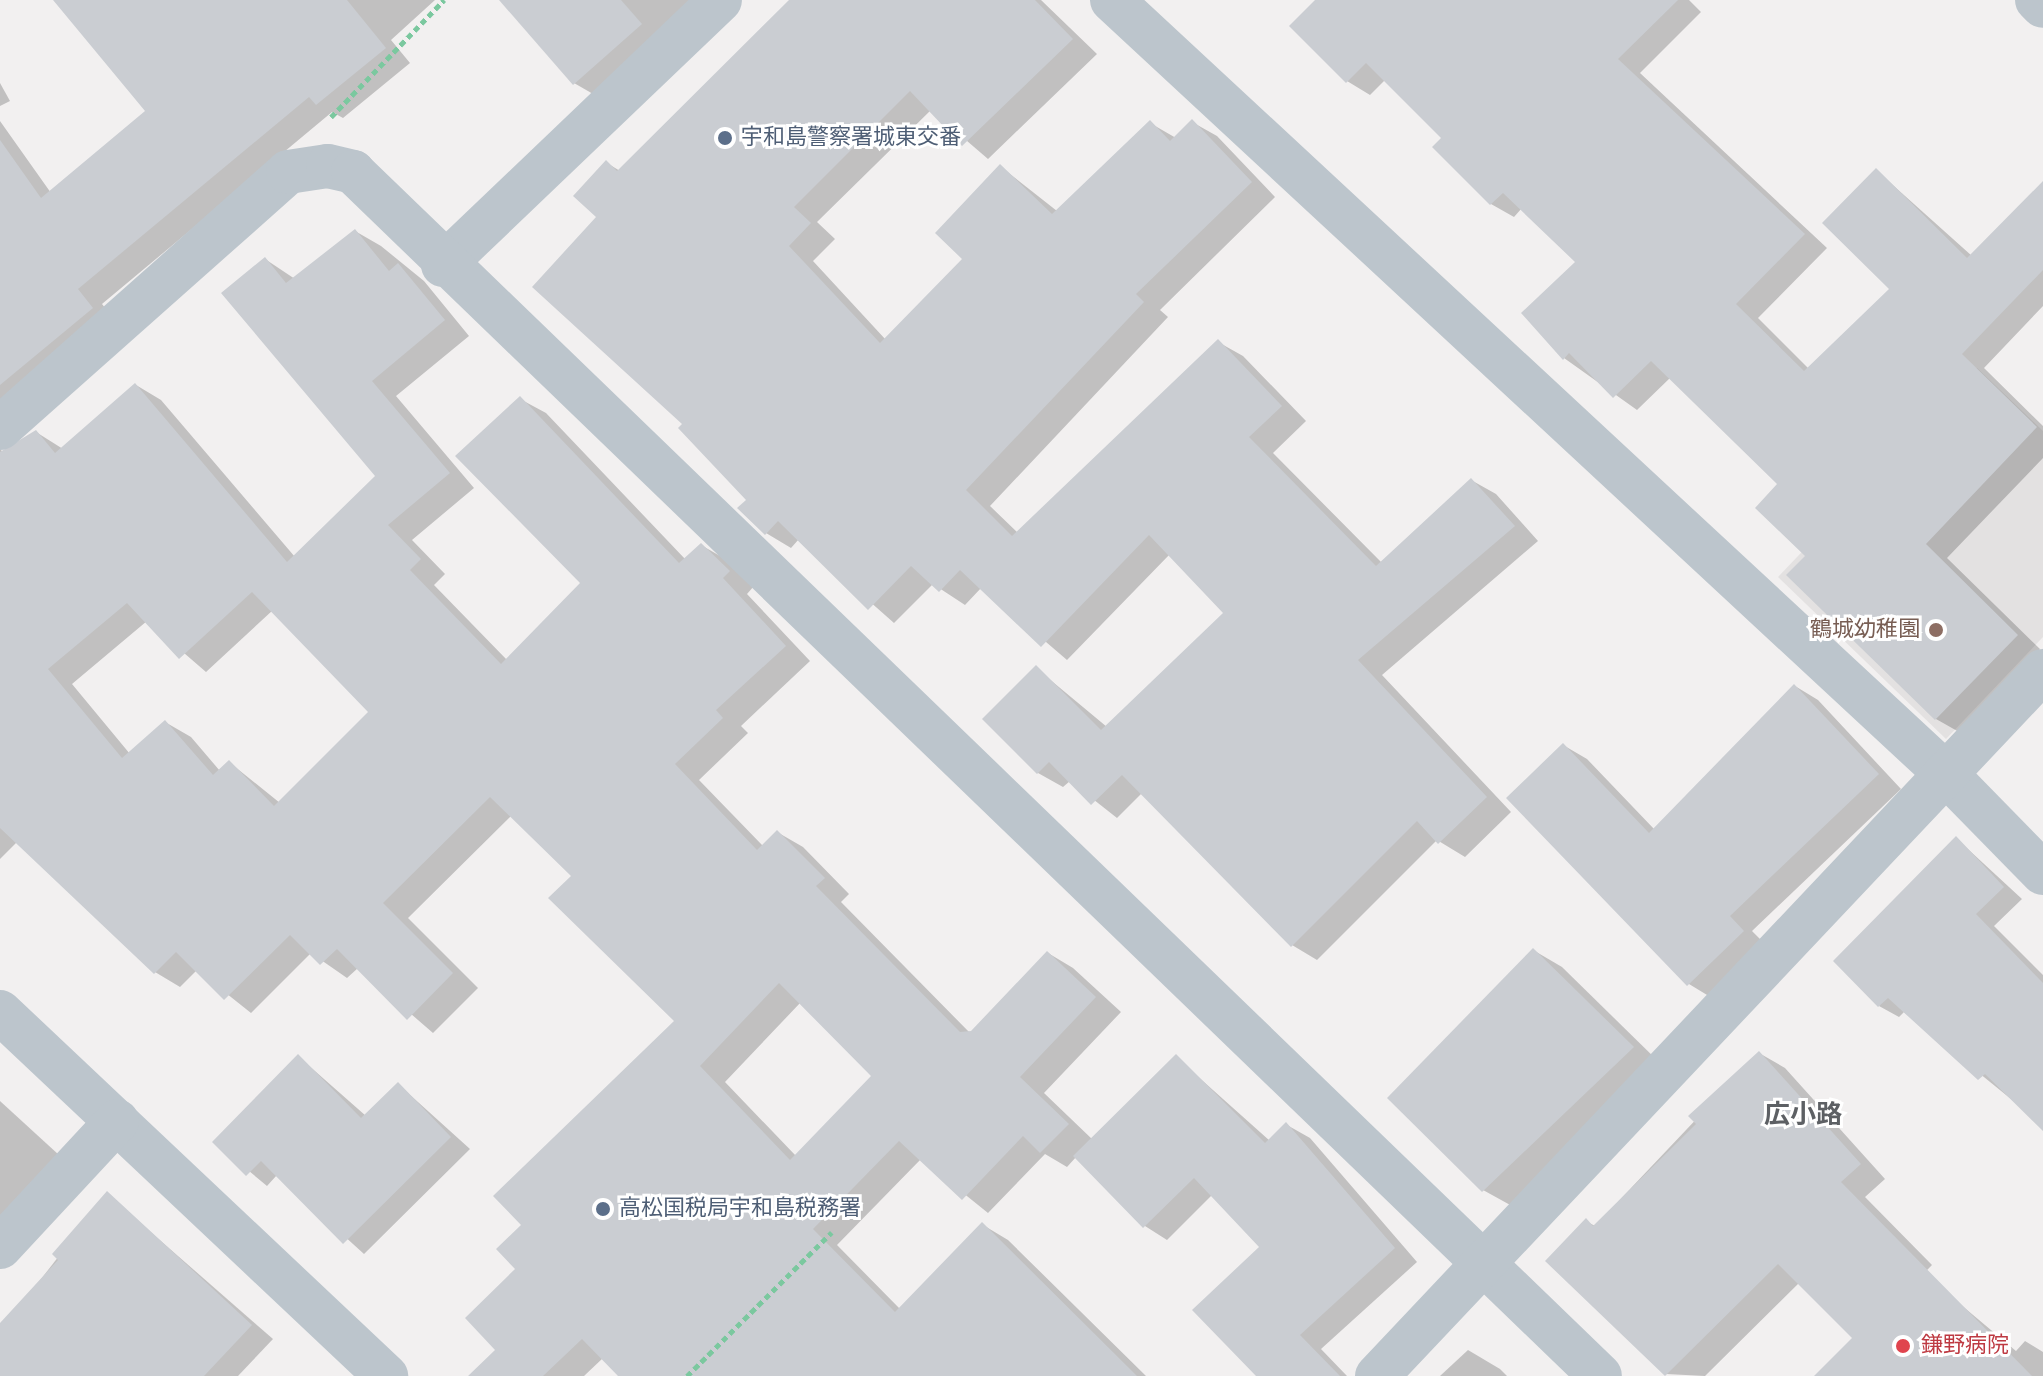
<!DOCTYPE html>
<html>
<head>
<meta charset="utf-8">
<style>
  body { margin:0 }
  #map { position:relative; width:2043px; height:1376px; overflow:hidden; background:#f2f0f0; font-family:"Sofia Sans Condensed","Noto Sans JP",sans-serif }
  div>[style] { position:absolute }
  .education>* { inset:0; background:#e3e1e1 }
  .shadow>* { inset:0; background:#0003 }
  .building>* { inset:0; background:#cacdd2 }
  .path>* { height:5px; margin-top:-2.5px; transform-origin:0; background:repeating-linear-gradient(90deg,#7bc89f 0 6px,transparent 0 10px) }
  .minor>* { height:44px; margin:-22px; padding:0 22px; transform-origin:22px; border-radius:22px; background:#bcc5cc }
  .dots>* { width:22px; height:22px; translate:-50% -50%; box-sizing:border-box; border:4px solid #fff; border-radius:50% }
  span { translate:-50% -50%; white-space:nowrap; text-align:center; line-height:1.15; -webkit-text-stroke:6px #fff; paint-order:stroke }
  .service-label { font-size:22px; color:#4e5e75 }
  .left { translate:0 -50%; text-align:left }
  .education-label { font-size:22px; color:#785e54 }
  .right { translate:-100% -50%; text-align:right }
  .health-label { font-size:22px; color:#be3a42 }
  .quarter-label { font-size:26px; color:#5d6064; font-weight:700 }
</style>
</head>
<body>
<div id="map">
  <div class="education">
    <div style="clip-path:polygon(1977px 368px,2043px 431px,2043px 637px,1946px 739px,1778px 577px)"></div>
  </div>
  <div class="shadow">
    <div style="clip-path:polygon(evenodd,56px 0,435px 0,391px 40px,410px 63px,343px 118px,332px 112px,102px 304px,117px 323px,0 448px,4px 455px,36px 432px,63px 449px,136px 385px,161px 400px,295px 557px,378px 476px,265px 259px,295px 279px,355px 231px,381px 246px,424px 281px,469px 336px,396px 396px,474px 488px,412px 540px,445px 574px,434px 585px,507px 660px,583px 583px,520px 399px,546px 413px,686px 560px,701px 545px,727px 560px,754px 586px,747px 594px,810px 661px,741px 726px,748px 733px,699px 780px,763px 846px,777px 832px,803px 847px,849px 894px,841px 902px,970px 1033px,1048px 953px,1073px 968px,1121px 1012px,1044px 1093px,1093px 1140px,1176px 1057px,1270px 1141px,1287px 1125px,1310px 1138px,1417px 1262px,1321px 1349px,1347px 1376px,1259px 1376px,1261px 1247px,1212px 1195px,1167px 1240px,1145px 1226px,1077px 1156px,1067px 1167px,1045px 1154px,988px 1213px,921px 1159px,837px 1245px,900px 1309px,983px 1225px,1008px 1240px,1146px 1376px,620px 1376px,603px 1358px,584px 1376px,496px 1376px,523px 1225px,677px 1021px,574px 876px,512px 815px,408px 918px,478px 988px,433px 1033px,358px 968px,347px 978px,311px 953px,251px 1013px,197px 970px,180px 987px,155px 972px,18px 841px,0 859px,0 121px,51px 193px,148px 111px,56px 0,273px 610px,370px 712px,280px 803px,229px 762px,220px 771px,191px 737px,165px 722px,130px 754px,72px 684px,147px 621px,206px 672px,273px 610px,56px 0,801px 1002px,874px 1076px,796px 1156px,725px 1082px,801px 1002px)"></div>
    <div style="clip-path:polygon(502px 0,700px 0,600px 98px,574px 83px)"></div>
    <div style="clip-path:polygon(793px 0,1041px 0,1097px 54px,988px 159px,931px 110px,817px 222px,835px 239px,813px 261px,886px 340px,965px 259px,1001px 167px,1057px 211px,1150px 123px,1176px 138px,1192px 122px,1217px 136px,1275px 197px,1160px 310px,1168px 317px,990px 506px,1018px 533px,1218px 342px,1243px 356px,1306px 421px,1273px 453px,1382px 563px,1471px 480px,1496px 494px,1538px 541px,1382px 675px,1511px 812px,1465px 857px,1437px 840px,1317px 960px,1292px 945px,1142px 793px,1117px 818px,1070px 781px,1063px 787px,1038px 773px,985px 719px,1036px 668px,1107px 727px,1226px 613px,1170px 554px,1067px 660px,982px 587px,965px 605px,933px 584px,894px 623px,799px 539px,791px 548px,766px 533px,749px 500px,685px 424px,599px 217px,607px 163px,620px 171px)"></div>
    <div style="clip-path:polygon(1318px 0,1689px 0,1701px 12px,1640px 73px,1827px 248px,1758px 318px,1809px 369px,1892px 289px,1876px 170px,1972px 256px,2043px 184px,2043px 306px,1984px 368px,2043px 426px,2043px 458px,1947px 558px,2040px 649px,1959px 732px,1936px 719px,1807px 556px,1780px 484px,1671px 377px,1637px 410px,1564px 358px,1578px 262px,1522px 208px,1514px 217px,1491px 204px,1444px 138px,1386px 79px,1370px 95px,1347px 81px)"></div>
    <div style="clip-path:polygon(0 83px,10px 101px,0 106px)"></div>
    <div style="clip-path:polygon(1795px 686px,1818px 700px,1901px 789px,1752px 931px,1766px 945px,1712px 998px,1689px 984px,1508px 798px,1563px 745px,1587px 759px,1655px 830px)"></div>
    <div style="clip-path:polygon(1957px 839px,2022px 899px,1994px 926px,2043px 975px,2043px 1125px,1904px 1012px,1899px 1017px,1879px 1006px)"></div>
    <div style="clip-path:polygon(1533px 950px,1562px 967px,1661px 1064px,1512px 1206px,1483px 1190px)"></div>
    <div style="clip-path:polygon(1759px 1053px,1785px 1068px,1885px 1179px,1865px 1197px,1932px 1265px,1870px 1328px,1954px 1299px,2016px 1351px,2025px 1341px,2043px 1352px,2043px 1376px,1817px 1376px,1860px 1334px,1799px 1283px,1705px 1376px,1666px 1374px,1586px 1221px,1595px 1226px)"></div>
    <div style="clip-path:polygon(299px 1057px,366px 1116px,398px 1084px,470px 1149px,364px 1254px,277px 1175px,267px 1186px,214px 1142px)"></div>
    <div style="clip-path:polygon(0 1101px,59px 1155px,0 1217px)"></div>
    <div style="clip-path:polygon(107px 1194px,273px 1339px,238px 1376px,0 1376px,0 1332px)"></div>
    <div style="clip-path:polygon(1468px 1350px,1500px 1369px,1507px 1376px,1440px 1376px)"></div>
  </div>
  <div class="building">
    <div style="clip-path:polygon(53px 0,347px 0,386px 48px,316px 105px,309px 97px,78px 289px,93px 308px,0 385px,0 140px,41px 198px,145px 111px)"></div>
    <div style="clip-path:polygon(499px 0,621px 0,642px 24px,573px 85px)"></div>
    <div style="clip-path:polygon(789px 0,1035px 0,1073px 39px,962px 146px,910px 91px,794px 207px,811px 223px,789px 246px,880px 343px,962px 259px,935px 233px,1000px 164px,1052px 214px,1150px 120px,1170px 141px,1192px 119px,1252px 182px,1136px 294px,1144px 302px,966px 490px,1012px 536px,1218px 339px,1282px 406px,1249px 437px,1376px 566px,1471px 478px,1515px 526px,1358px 660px,1487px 797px,1438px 844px,1417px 821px,1291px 947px,1122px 775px,1091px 805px,1049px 762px,1037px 774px,982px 719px,1036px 665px,1101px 730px,1223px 613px,1149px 535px,1041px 647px,960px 570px,939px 592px,911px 566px,868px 610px,778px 521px,765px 535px,737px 508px,746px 500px,678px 428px,682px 424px,532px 287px,596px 217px,573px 196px,606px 160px,617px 171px)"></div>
    <div style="clip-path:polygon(1315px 0,1678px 0,1618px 59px,1805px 234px,1736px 304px,1804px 371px,1889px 289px,1822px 223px,1876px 168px,1967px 258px,2043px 181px,2043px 270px,1962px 354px,2037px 427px,1926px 544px,2018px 635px,1935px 720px,1786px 575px,1805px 556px,1755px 508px,1777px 484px,1651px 361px,1613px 398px,1569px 353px,1563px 360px,1521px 313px,1575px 262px,1503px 193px,1490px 205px,1432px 147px,1441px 138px,1366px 63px,1346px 83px,1289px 26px)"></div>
    <div style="clip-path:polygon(evenodd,355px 229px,389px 271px,398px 263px,445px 320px,372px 381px,450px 473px,388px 525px,421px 559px,410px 570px,501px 664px,580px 583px,455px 456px,520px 396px,679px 563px,701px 543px,730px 571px,723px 578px,786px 646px,716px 710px,723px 718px,675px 764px,757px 850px,777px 830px,825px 878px,816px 886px,960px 1032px,971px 1031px,1047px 951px,1096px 997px,1020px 1077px,1069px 1124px,1040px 1153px,1023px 1136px,962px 1200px,899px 1141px,813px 1229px,895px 1312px,982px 1222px,1137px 1376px,618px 1376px,582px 1339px,543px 1376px,468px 1376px,495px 1350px,465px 1318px,515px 1269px,496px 1249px,521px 1225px,493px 1196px,674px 1021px,548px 898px,571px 876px,490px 797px,383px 903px,453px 973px,407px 1020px,337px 949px,320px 965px,290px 935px,224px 1000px,176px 952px,154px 974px,0 828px,0 452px,36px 430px,55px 453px,135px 383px,287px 562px,375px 476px,221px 293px,265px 257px,286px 283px,355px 229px,252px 592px,368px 712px,274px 806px,229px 760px,213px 775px,165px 720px,122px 758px,48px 669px,127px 603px,179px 659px,252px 592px,355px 229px,779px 983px,871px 1076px,790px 1160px,700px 1066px,779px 983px)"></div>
    <div style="clip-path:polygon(1794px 684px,1879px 774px,1730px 916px,1744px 931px,1687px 986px,1506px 798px,1563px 743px,1649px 833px)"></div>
    <div style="clip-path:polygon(1956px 836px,2004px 887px,1976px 914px,2043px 983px,2043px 1131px,1985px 1074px,1978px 1080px,1888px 998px,1878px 1007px,1833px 961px)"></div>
    <div style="clip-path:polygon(1533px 948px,1634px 1047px,1482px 1192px,1387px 1098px)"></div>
    <div style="clip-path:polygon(1759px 1051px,1861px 1164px,1841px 1182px,2032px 1376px,1814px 1376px,1852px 1338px,1778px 1264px,1665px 1376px,1545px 1261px,1586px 1218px,1593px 1226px,1696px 1124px,1688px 1116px)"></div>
    <div style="clip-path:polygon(298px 1054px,361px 1118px,398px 1082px,451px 1137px,343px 1244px,261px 1161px,246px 1176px,212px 1142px)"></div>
    <div style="clip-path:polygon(1176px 1054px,1265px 1143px,1286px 1122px,1395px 1248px,1300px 1335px,1340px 1376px,1256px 1376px,1192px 1310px,1259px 1247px,1194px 1178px,1143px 1228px,1073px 1156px)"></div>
    <div style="clip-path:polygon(107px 1191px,252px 1325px,204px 1376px,0 1376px,0 1323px,58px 1260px,52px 1254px)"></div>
  </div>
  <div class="path">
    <div style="left:331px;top:117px;width:163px;rotate:-46deg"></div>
    <div style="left:687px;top:1376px;width:204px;rotate:-44.8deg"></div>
  </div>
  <div class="minor">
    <div style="left:1112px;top:0;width:1136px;rotate:42.86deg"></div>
    <div style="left:1945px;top:773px;width:140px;rotate:45.6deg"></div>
    <div style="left:2037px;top:0;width:8px;rotate:45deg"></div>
    <div style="left:443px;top:265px;width:383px;rotate:-43.7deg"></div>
    <div style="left:0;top:428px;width:385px;rotate:-41.6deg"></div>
    <div style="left:288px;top:172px;width:40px;rotate:-8.5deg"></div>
    <div style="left:328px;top:166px;width:26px;rotate:13deg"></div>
    <div style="left:353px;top:172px;width:1733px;rotate:43.99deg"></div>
    <div style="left:0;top:1012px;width:531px;rotate:43.32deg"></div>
    <div style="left:0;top:1247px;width:172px;rotate:-47.1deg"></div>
    <div style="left:1377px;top:1376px;width:970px;rotate:-46.63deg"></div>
  </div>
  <div class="dots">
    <div style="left:725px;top:138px;background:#5c6f8a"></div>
    <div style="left:1936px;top:630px;background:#8d6e63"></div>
    <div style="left:603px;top:1209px;background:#5c6f8a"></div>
    <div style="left:1903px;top:1346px;background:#e0444e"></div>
  </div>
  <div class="service-label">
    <span class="left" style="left:741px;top:138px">宇和島警察署城東交番</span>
    <span class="left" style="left:619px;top:1209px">高松国税局宇和島税務署</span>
  </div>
  <div class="education-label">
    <span class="right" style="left:1920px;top:630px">鶴城幼稚園</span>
  </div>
  <div class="health-label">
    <span class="left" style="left:1921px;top:1346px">鎌野病院</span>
  </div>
  <div class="quarter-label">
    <span style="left:1803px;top:1116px">広小路</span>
  </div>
</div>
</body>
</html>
